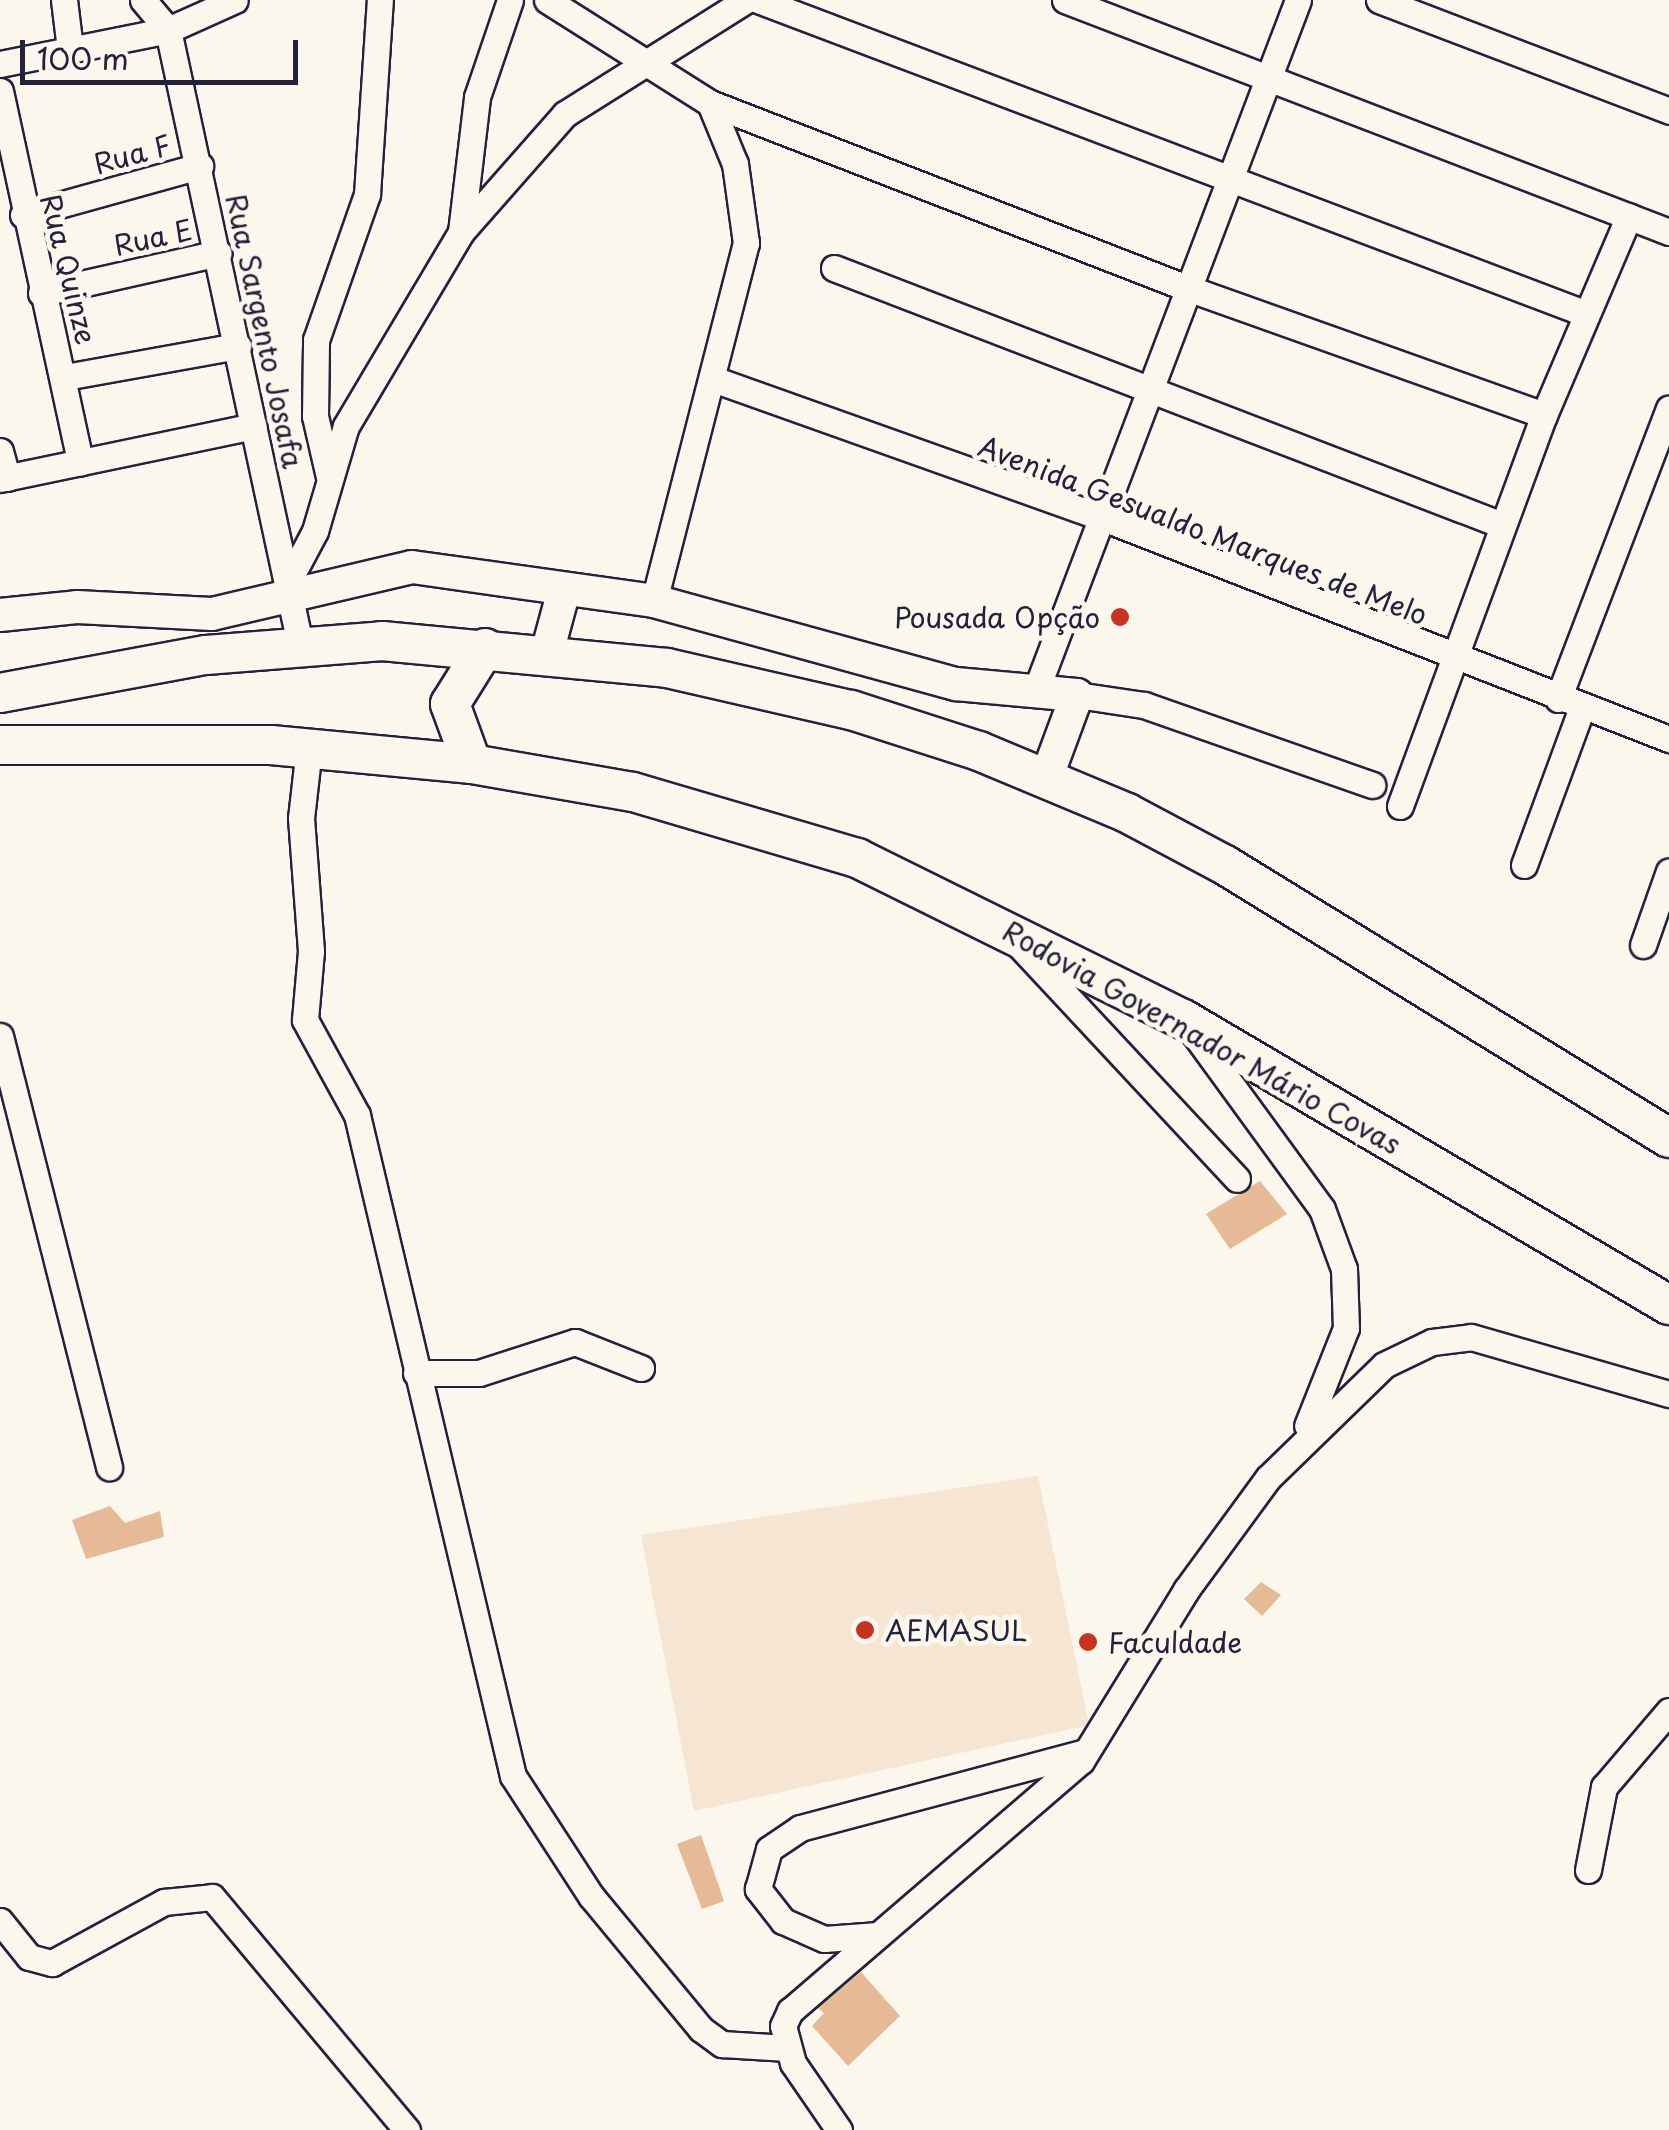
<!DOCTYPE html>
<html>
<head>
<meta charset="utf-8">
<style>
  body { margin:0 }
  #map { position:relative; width:1669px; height:2130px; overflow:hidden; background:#fbf7ec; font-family:"Playpen Sans",sans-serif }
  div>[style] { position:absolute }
  .built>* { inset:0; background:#f5e5d2 }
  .building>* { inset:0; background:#e7ba97 }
  .roads { filter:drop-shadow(2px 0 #22223b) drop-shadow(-2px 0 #22223b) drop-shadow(0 2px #22223b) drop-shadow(0 -2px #22223b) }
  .minor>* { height:25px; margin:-12.5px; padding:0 12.5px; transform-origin:12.5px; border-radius:12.5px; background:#fbf7ec }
  .major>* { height:32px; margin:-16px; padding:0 16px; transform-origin:16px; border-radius:16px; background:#fbf7ec }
  .highway>* { height:38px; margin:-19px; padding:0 19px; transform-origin:19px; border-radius:19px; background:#fbf7ec }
  .dots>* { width:28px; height:28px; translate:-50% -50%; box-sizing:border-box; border:5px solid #fbf7ec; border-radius:50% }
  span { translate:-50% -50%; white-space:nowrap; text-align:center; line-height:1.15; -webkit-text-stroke:10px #fbf7ec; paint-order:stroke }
  .street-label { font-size:28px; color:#22223b }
  .poi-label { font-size:28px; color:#22223b }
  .right { translate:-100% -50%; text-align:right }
  .left { translate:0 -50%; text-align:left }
  .scale { position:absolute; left:20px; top:40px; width:278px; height:45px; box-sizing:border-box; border:5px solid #22223b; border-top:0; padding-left:12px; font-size:30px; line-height:35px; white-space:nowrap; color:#22223b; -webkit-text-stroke:8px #fbf7ec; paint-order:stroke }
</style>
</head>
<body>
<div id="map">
  <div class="built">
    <div style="clip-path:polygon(1038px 1476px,1089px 1725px,694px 1811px,641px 1535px)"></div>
  </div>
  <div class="building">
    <div style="clip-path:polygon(1260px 1181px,1287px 1214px,1230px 1249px,1206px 1214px)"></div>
    <div style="clip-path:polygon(110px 1506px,125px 1523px,160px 1511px,164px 1537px,86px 1559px,72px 1520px)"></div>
    <div style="clip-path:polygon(1261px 1582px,1281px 1595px,1262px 1616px,1244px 1599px)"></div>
    <div style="clip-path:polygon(701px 1835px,724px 1901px,702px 1909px,677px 1844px)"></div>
    <div style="clip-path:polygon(861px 1972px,900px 2016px,848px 2066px,812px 2026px,824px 2013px,818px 2008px)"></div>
  </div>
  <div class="roads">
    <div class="minor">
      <div style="left:64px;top:0;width:49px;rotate:83deg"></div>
      <div style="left:143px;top:0;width:39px;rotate:50deg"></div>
      <div style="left:168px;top:30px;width:628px;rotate:77.87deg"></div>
      <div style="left:547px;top:0;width:193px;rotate:32.3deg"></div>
      <div style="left:710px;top:103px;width:512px;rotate:21.2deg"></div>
      <div style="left:1187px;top:288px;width:379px;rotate:19.6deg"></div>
      <div style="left:758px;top:0;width:886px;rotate:20.75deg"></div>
      <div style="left:1065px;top:0;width:647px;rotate:21.01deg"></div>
      <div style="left:1379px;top:0;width:311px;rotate:20.9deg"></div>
      <div style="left:0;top:64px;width:171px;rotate:-11.4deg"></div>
      <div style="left:168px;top:30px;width:73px;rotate:-24.1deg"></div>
      <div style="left:0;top:91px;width:380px;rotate:77.8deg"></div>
      <div style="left:23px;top:215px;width:184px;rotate:-15.5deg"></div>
      <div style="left:461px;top:232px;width:157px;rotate:-48.6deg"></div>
      <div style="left:565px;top:114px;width:214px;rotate:-32.2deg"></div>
      <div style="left:834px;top:268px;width:716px;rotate:21.04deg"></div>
      <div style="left:41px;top:293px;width:182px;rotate:-12.7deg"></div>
      <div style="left:65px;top:377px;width:176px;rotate:-10.2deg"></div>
      <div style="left:713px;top:379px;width:414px;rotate:19.6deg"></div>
      <div style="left:1103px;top:518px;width:608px;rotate:21.33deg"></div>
      <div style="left:0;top:451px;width:28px;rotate:75deg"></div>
      <div style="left:329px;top:477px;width:63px;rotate:-102.9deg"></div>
      <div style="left:315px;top:416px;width:76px;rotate:-89.2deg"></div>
      <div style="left:316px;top:340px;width:155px;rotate:-70.7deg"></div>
      <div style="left:367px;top:194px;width:194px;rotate:-86.2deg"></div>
      <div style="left:0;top:479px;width:259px;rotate:-11.8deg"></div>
      <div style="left:288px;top:582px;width:58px;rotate:-62.1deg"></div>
      <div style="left:315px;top:531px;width:109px;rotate:-73.6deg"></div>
      <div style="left:346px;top:426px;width:226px;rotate:-59.3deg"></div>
      <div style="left:461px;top:232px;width:136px;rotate:-83.2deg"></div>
      <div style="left:477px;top:97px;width:102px;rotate:-71.2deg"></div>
      <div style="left:654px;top:601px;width:370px;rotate:-75.6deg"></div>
      <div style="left:746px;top:243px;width:80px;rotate:-97.9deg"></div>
      <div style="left:735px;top:164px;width:66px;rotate:-112.3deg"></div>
      <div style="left:1035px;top:693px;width:741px;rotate:-69.22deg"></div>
      <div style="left:1077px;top:695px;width:68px;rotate:8.5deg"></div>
      <div style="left:1144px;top:705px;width:242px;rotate:19.3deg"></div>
      <div style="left:1558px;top:699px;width:311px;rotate:-69.1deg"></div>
      <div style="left:309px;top:748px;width:70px;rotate:96.5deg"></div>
      <div style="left:301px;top:818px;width:133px;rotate:85.7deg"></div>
      <div style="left:311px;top:951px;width:69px;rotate:95deg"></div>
      <div style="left:305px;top:1020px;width:108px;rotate:61.3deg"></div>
      <div style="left:357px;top:1115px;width:679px;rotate:76.72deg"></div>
      <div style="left:513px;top:1776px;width:143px;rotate:57deg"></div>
      <div style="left:591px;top:1896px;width:173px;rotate:50.4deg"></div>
      <div style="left:701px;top:2029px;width:26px;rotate:36deg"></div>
      <div style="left:722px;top:2044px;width:65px;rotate:3.5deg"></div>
      <div style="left:1400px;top:806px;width:417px;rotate:-69.8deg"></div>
      <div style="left:1544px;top:415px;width:216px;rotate:-66.9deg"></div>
      <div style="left:1524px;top:865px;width:165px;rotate:-69.8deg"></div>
      <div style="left:1018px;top:944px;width:321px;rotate:47deg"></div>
      <div style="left:1643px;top:945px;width:78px;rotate:-70.6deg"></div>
      <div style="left:1195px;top:1035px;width:215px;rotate:53.9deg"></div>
      <div style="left:1322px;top:1209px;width:64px;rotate:69.9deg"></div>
      <div style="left:1344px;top:1269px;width:59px;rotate:88.1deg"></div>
      <div style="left:1346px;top:1328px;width:105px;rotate:111.7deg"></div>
      <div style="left:0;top:1036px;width:445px;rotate:75.8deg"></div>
      <div style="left:416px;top:1373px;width:63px"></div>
      <div style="left:479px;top:1373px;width:101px;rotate:-17.9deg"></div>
      <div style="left:575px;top:1342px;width:71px;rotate:21.5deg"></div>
      <div style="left:1588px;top:1870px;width:85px;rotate:-79.1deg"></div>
      <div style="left:1604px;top:1787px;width:100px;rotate:-49.5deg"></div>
      <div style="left:0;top:1921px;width:46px;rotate:51.1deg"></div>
      <div style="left:29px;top:1957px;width:24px;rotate:15deg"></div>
      <div style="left:52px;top:1963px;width:128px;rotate:-28.6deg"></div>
      <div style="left:164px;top:1902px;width:48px;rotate:-5.9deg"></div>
      <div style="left:212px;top:1897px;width:304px;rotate:50.1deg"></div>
      <div style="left:878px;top:1935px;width:54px;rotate:175.8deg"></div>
      <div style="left:824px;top:1939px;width:45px;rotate:-156.3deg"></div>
      <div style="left:783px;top:1921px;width:41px;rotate:-128deg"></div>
      <div style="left:758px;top:1889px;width:41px;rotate:-74.6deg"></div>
      <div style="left:769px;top:1849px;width:37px;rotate:-34deg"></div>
      <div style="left:800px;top:1828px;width:295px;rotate:-14.9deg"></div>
      <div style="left:839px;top:2130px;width:81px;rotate:-124.5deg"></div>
      <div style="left:793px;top:2063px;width:38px;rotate:-105deg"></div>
      <div style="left:783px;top:2026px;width:17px;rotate:-65deg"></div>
      <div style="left:790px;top:2011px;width:384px;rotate:-40.7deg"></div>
      <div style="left:1081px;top:1761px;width:201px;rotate:-58.4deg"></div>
      <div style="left:1186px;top:1590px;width:139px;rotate:-53.8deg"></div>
      <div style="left:1268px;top:1478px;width:162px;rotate:-44.2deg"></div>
      <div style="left:1384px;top:1365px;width:53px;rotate:-25.6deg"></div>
      <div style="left:1432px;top:1342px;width:39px;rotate:-7deg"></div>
      <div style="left:1471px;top:1337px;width:206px;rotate:16.1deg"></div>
    </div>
    <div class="major">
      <div style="left:0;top:615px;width:77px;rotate:-5.9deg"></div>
      <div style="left:77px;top:607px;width:135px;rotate:3deg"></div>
      <div style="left:212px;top:614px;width:205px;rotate:-13.2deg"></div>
      <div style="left:412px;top:567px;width:244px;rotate:8deg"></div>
      <div style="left:654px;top:601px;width:313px;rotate:15.4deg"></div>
      <div style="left:956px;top:684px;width:121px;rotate:5.2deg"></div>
      <div style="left:1077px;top:695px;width:90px;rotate:110.3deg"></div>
      <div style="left:547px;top:653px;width:65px;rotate:-74.9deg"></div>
    </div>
    <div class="highway">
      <div style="left:0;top:693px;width:209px;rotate:-10.5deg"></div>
      <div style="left:206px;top:655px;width:177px;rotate:-4.5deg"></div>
      <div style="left:382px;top:641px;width:286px;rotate:5.4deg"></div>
      <div style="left:667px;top:668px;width:189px;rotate:12.9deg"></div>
      <div style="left:851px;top:710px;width:134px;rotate:17.8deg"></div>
      <div style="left:979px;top:751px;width:160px;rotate:22.7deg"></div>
      <div style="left:1127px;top:813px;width:111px;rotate:28deg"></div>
      <div style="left:1225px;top:865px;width:521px;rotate:31.59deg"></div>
      <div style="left:0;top:745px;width:271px"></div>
      <div style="left:271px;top:745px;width:202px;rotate:5.4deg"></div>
      <div style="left:472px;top:764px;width:163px;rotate:9.9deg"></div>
      <div style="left:633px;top:792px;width:234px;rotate:16.4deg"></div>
      <div style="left:857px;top:858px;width:364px;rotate:26.3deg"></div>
      <div style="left:1183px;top:1019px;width:564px;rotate:30.48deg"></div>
      <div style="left:472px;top:764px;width:64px;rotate:-110.1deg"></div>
      <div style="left:450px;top:704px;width:66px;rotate:-58deg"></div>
    </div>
  </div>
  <div class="dots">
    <div style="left:1120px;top:617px;background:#c8321e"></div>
    <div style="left:865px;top:1630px;background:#c8321e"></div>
    <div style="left:1088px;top:1642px;background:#c8321e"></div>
  </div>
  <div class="street-label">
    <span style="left:132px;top:154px;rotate:-15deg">Rua F</span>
    <span style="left:153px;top:237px;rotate:-12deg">Rua E</span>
    <span style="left:69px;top:269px;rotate:76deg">Rua Quinze</span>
    <span style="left:265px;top:331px;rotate:78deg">Rua Sargento Josafa</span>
    <span style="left:1203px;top:530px;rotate:21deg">Avenida Gesualdo Marques de Melo</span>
    <span style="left:1202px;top:1037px;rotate:29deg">Rodovia Governador Mário Covas</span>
  </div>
  <div class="poi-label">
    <span class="right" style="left:1100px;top:617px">Pousada Opção</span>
    <span class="left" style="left:885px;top:1630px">AEMASUL</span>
    <span class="left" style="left:1108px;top:1642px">Faculdade</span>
  </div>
  <div class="scale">100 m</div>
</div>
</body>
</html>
